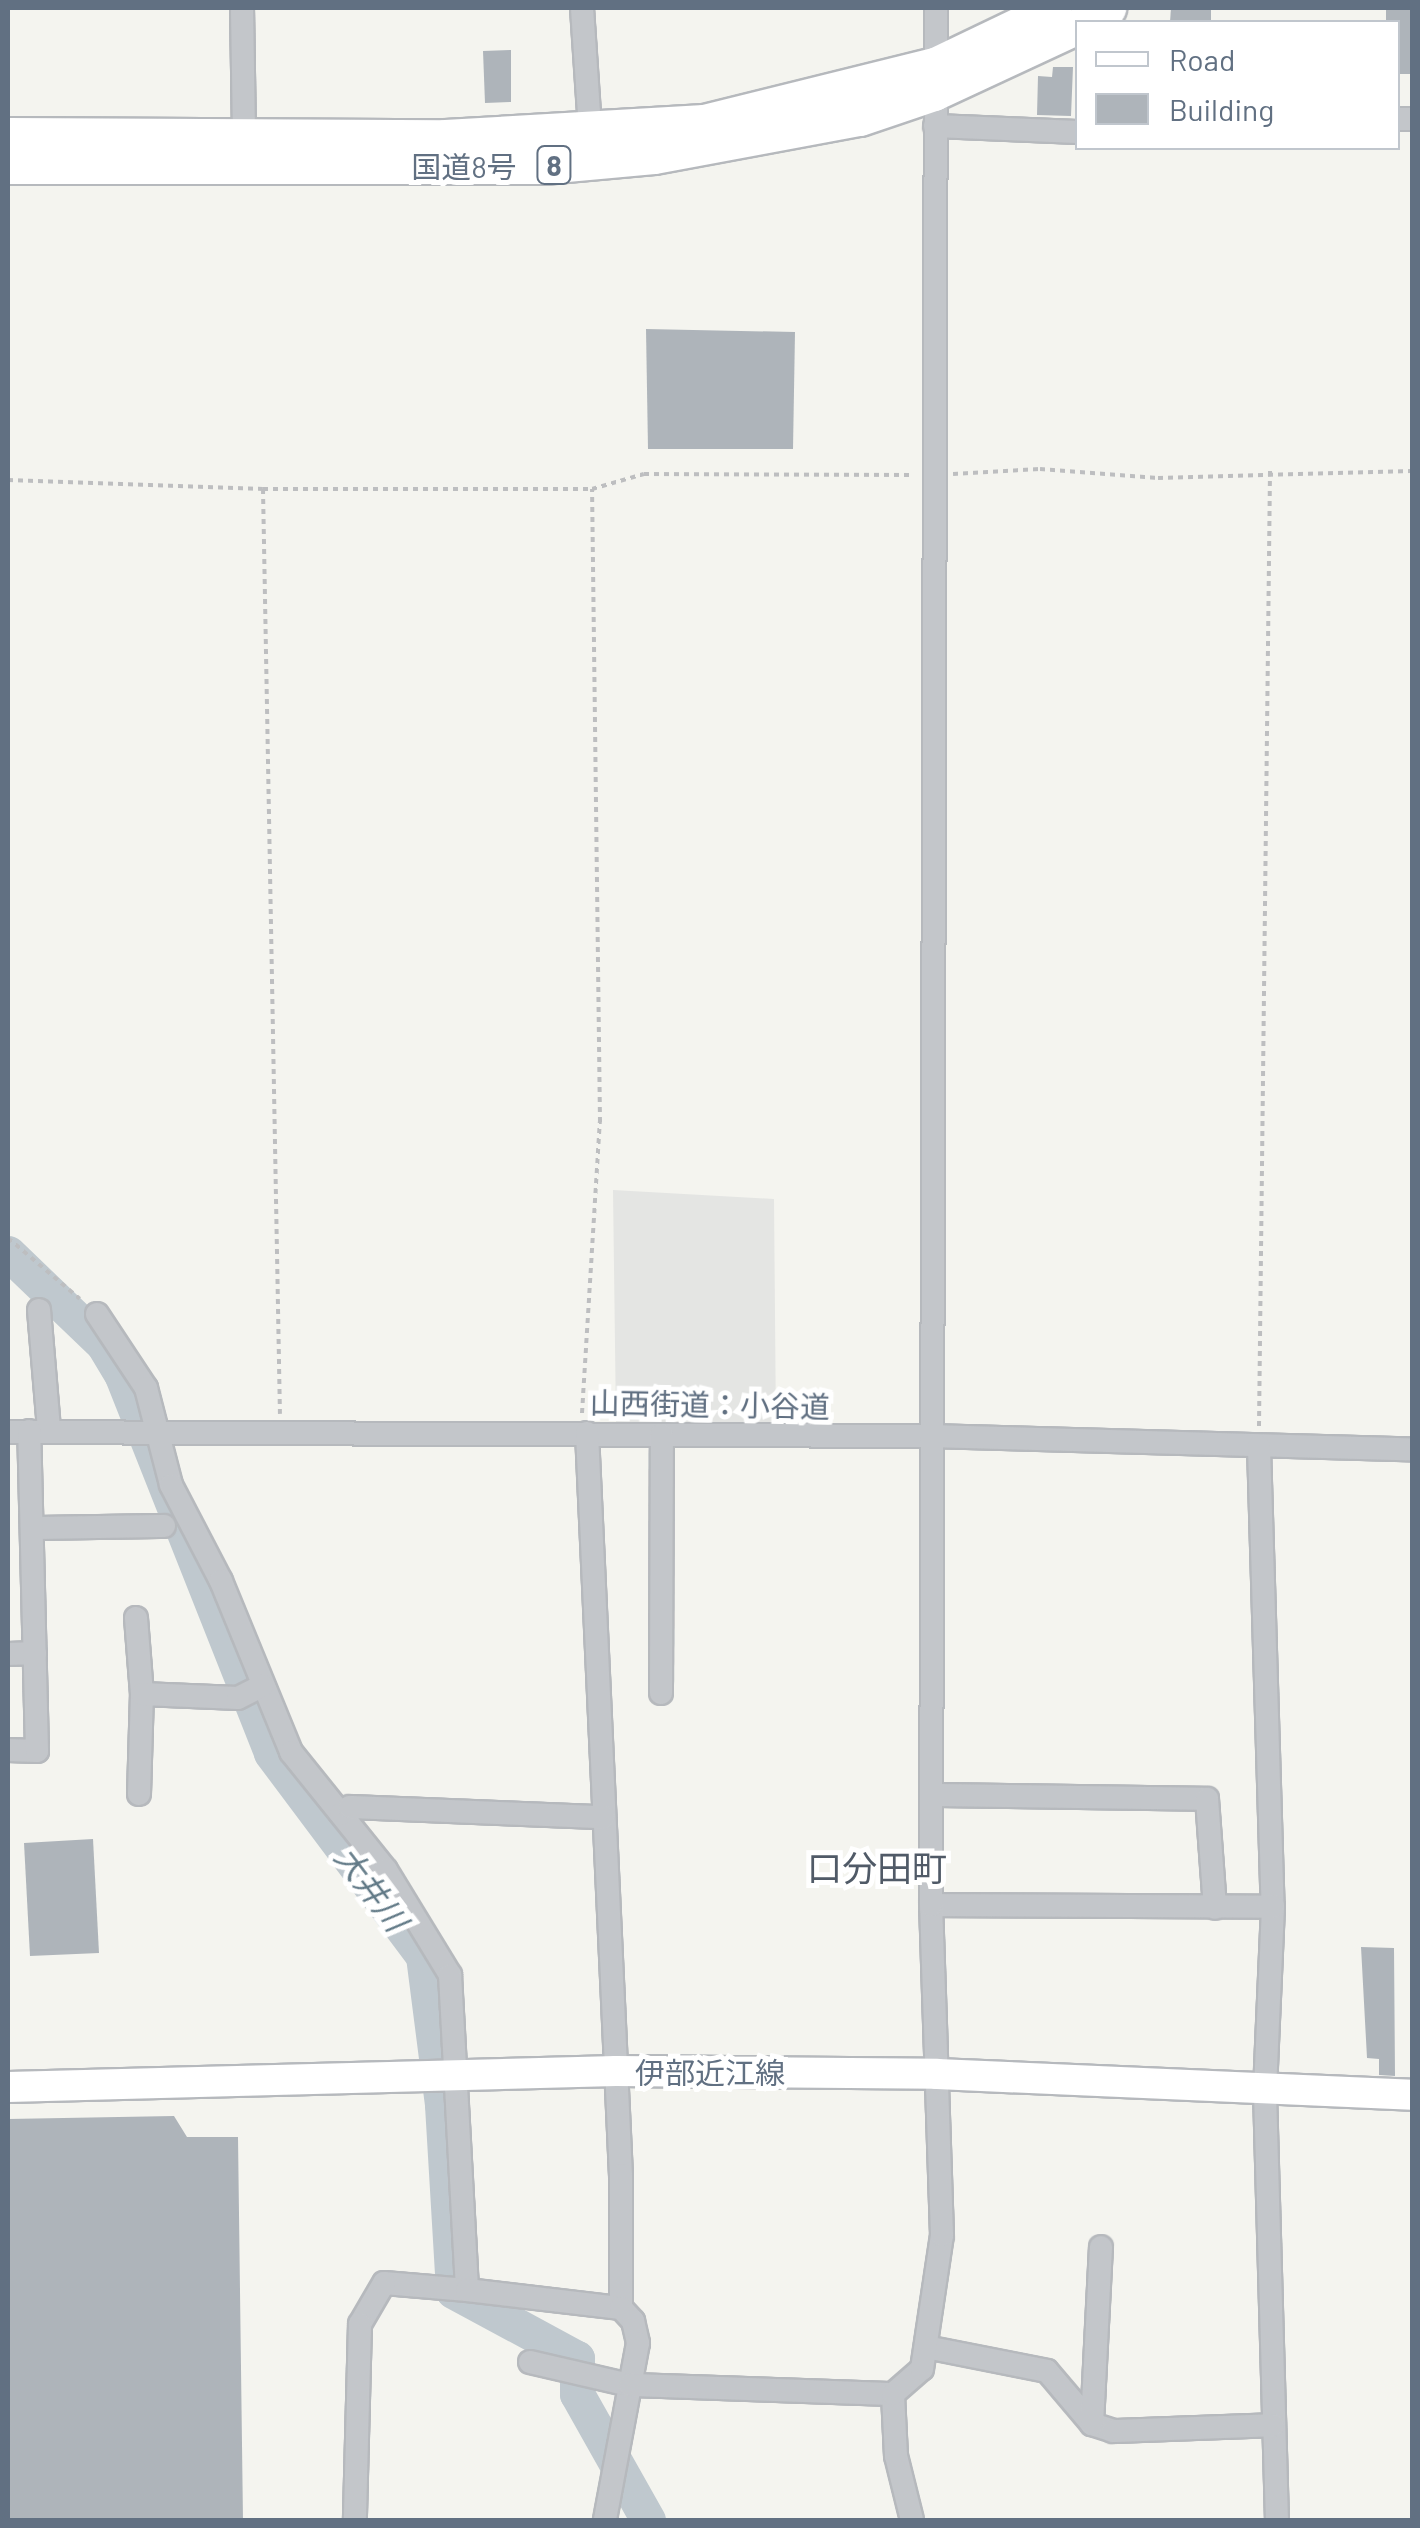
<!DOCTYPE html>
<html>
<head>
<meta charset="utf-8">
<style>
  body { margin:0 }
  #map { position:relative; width:1420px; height:2528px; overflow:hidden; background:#f4f4ef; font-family:Barlow,"Noto Sans JP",sans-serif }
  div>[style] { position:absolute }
  .built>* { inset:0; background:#e4e5e3 }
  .river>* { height:35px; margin:-17.5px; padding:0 17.5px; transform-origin:17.5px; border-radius:17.5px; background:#bfc8ce }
  .building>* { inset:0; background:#aeb4ba }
  .path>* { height:4px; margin-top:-2px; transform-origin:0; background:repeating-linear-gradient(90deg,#bdbec0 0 5px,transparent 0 10px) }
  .roads { filter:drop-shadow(2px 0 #b6b9bd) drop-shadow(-2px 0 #b6b9bd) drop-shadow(0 2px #b6b9bd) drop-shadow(0 -2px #b6b9bd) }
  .minor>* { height:22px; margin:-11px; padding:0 11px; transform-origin:11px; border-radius:11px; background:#c3c6ca }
  .major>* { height:30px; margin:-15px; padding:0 15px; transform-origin:15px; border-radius:15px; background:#fff }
  .highway>* { height:35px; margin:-17.5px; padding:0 17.5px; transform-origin:17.5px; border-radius:17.5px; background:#fff }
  span { translate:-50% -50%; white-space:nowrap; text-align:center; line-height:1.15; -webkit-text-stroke:10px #fff; paint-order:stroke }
  .shield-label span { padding:2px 8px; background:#fff; border:2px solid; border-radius:8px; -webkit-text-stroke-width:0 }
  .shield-label { font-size:28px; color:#617082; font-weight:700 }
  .street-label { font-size:30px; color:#617082 }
  .water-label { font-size:32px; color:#627a87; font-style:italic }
  .quarter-label { font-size:35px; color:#505a67 }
  .frame { position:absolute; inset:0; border:10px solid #617082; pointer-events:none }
  .legend { position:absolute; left:1075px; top:20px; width:325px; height:130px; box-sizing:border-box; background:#fff; border:2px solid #c0c6cd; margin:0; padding:12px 18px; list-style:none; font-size:30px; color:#617082 }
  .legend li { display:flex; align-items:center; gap:20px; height:50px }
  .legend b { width:50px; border:2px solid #c0c6cd }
</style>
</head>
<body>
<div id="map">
  <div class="built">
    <div style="clip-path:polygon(613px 1190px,774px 1199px,776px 1429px,616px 1422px)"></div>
  </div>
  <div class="river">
    <div style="left:8px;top:1253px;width:132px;rotate:43.8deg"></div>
    <div style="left:103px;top:1344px;width:37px;rotate:59deg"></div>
    <div style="left:122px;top:1376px;width:405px;rotate:68.4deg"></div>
    <div style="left:271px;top:1753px;width:254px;rotate:53.2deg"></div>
    <div style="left:423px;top:1956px;width:150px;rotate:82.7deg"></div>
    <div style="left:442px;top:2105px;width:186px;rotate:86.6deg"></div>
    <div style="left:453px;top:2291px;width:141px;rotate:28.4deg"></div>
    <div style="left:577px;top:2358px;width:36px;rotate:90deg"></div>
    <div style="left:577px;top:2394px;width:145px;rotate:60.6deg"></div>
  </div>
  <div class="building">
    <div style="clip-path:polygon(1171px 8px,1211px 8px,1211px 22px,1170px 22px)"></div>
    <div style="clip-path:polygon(1386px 8px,1412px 8px,1412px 74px,1398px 74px,1398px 22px,1386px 22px)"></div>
    <div style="clip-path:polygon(511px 50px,511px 102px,485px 103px,483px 51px)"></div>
    <div style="clip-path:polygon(1053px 67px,1073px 67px,1071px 116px,1037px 115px,1038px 76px,1052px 77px)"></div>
    <div style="clip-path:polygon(646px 329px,795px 332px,793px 449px,648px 449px)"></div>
    <div style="clip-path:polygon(93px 1839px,99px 1953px,30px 1956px,24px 1843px)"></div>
    <div style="clip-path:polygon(1361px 1947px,1394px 1948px,1395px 2076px,1379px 2075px,1379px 2059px,1367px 2058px)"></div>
    <div style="clip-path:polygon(174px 2116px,187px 2137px,238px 2137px,243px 2520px,8px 2520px,8px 2119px)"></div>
  </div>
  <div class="path">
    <div style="left:953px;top:474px;width:87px;rotate:-3.3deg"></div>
    <div style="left:1040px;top:469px;width:118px;rotate:4.4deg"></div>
    <div style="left:1158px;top:478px;width:254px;rotate:-1.6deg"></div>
    <div style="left:8px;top:480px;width:255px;rotate:2deg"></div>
    <div style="left:263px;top:489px;width:329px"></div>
    <div style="left:592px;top:489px;width:54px;rotate:-16.1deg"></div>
    <div style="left:644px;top:474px;width:270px;rotate:0.2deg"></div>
    <div style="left:263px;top:489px;width:925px;rotate:88.95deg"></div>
    <div style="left:8px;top:1238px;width:94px;rotate:40.3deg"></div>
    <div style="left:582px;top:1413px;width:292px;rotate:-86.5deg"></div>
    <div style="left:600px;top:1122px;width:633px;rotate:-90.72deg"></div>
    <div style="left:1259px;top:1426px;width:955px;rotate:-89.34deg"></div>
  </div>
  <div class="roads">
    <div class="minor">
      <div style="left:242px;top:8px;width:128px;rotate:89.1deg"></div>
      <div style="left:582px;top:8px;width:122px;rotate:86.2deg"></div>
      <div style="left:1398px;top:119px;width:14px"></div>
      <div style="left:935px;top:126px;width:143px;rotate:2.4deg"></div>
      <div style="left:39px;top:1310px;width:119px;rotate:85.2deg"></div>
      <div style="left:97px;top:1314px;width:89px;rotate:56.5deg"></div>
      <div style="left:146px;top:1388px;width:100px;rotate:75.5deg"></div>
      <div style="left:171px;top:1485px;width:108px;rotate:62.5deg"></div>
      <div style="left:221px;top:1581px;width:185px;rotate:67.7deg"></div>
      <div style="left:291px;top:1752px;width:151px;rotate:51.2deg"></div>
      <div style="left:386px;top:1870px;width:123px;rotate:58.6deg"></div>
      <div style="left:450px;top:1975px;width:315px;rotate:86.9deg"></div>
      <div style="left:467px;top:2290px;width:83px;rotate:-175.2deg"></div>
      <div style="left:384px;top:2283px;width:48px;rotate:120.3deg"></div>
      <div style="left:360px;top:2324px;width:196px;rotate:91.5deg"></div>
      <div style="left:8px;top:1432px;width:924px;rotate:0.25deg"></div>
      <div style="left:932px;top:1436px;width:480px;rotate:1.6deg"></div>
      <div style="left:587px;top:1433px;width:743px;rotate:87.38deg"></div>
      <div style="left:621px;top:2175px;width:133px;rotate:90deg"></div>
      <div style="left:1259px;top:1447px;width:460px;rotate:88.3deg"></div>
      <div style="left:1273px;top:1907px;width:185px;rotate:92.5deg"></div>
      <div style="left:1265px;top:2092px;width:428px;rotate:88.4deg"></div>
      <div style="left:32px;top:1528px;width:132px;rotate:-0.9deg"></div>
      <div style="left:136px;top:1618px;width:76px;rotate:85.5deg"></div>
      <div style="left:8px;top:1654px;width:27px;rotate:-2deg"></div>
      <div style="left:661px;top:1693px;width:258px;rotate:-89.8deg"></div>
      <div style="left:8px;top:1750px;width:29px;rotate:2deg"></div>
      <div style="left:37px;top:1751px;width:320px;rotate:-91.4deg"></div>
      <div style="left:139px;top:1794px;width:100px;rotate:-88.3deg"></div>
      <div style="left:142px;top:1694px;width:96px;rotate:2.4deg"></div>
      <div style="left:238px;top:1698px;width:27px;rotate:-27deg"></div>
      <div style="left:932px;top:1795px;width:275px;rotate:0.8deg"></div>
      <div style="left:1207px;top:1799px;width:109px;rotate:85.8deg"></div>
      <div style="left:341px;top:1814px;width:11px;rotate:-38deg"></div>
      <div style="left:350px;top:1807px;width:254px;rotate:2.3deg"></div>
      <div style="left:931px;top:1905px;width:342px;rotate:0.3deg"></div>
      <div style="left:467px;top:2290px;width:155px;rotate:6.7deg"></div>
      <div style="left:621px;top:2308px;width:18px;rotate:47deg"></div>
      <div style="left:633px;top:2321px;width:23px;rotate:77deg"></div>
      <div style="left:638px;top:2343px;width:180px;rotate:100.6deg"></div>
      <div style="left:926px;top:2347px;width:123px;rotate:11.2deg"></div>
      <div style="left:1047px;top:2371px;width:70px;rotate:49.7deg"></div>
      <div style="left:1092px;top:2424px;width:22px;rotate:18deg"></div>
      <div style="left:1113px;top:2431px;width:160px;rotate:-2.1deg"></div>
      <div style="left:530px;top:2362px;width:103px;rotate:13deg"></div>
      <div style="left:630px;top:2385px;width:263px;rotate:2deg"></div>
      <div style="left:1092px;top:2424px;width:177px;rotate:-87.1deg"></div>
      <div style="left:912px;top:2520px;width:66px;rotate:-104deg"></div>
      <div style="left:896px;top:2456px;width:62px;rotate:-92.8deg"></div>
      <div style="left:893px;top:2394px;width:38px;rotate:-41deg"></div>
      <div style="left:922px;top:2369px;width:135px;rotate:-81.5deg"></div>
      <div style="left:942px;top:2235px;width:330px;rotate:-91.9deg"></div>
      <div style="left:931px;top:1905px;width:1897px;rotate:-89.85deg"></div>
    </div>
    <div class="major">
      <div style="left:8px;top:2087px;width:608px;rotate:-1.51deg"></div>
      <div style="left:616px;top:2071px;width:321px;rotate:0.5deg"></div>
      <div style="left:937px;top:2074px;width:475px;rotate:2.5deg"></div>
    </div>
    <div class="highway">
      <div style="left:1084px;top:22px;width:28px;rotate:-30deg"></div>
      <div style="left:8px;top:135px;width:437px;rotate:0.3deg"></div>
      <div style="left:445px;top:137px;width:259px;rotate:-3.3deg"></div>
      <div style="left:704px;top:122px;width:238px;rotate:-13.9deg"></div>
      <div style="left:935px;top:65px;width:132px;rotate:-25.6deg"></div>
      <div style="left:8px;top:166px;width:536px"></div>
      <div style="left:544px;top:166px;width:110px;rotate:-5.2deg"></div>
      <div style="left:654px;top:156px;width:209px;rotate:-10.5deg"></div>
      <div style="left:860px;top:118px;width:78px;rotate:-18.7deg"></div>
      <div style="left:934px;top:93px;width:159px;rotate:-25deg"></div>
    </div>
  </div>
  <div class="shield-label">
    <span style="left:554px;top:165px">8</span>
  </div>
  <div class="street-label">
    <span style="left:464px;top:166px">国道8号</span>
    <span style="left:710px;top:1404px;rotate:1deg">山西街道：小谷道</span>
    <span style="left:710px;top:2072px">伊部近江線</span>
  </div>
  <div class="water-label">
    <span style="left:372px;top:1888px;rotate:53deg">大井川</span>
  </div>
  <div class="quarter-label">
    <span style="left:877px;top:1867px">口分田町</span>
  </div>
  <div class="frame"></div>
  <ul class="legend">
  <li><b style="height:12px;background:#fff"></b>Road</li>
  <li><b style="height:28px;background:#aeb4ba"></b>Building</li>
  </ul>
</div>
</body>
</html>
